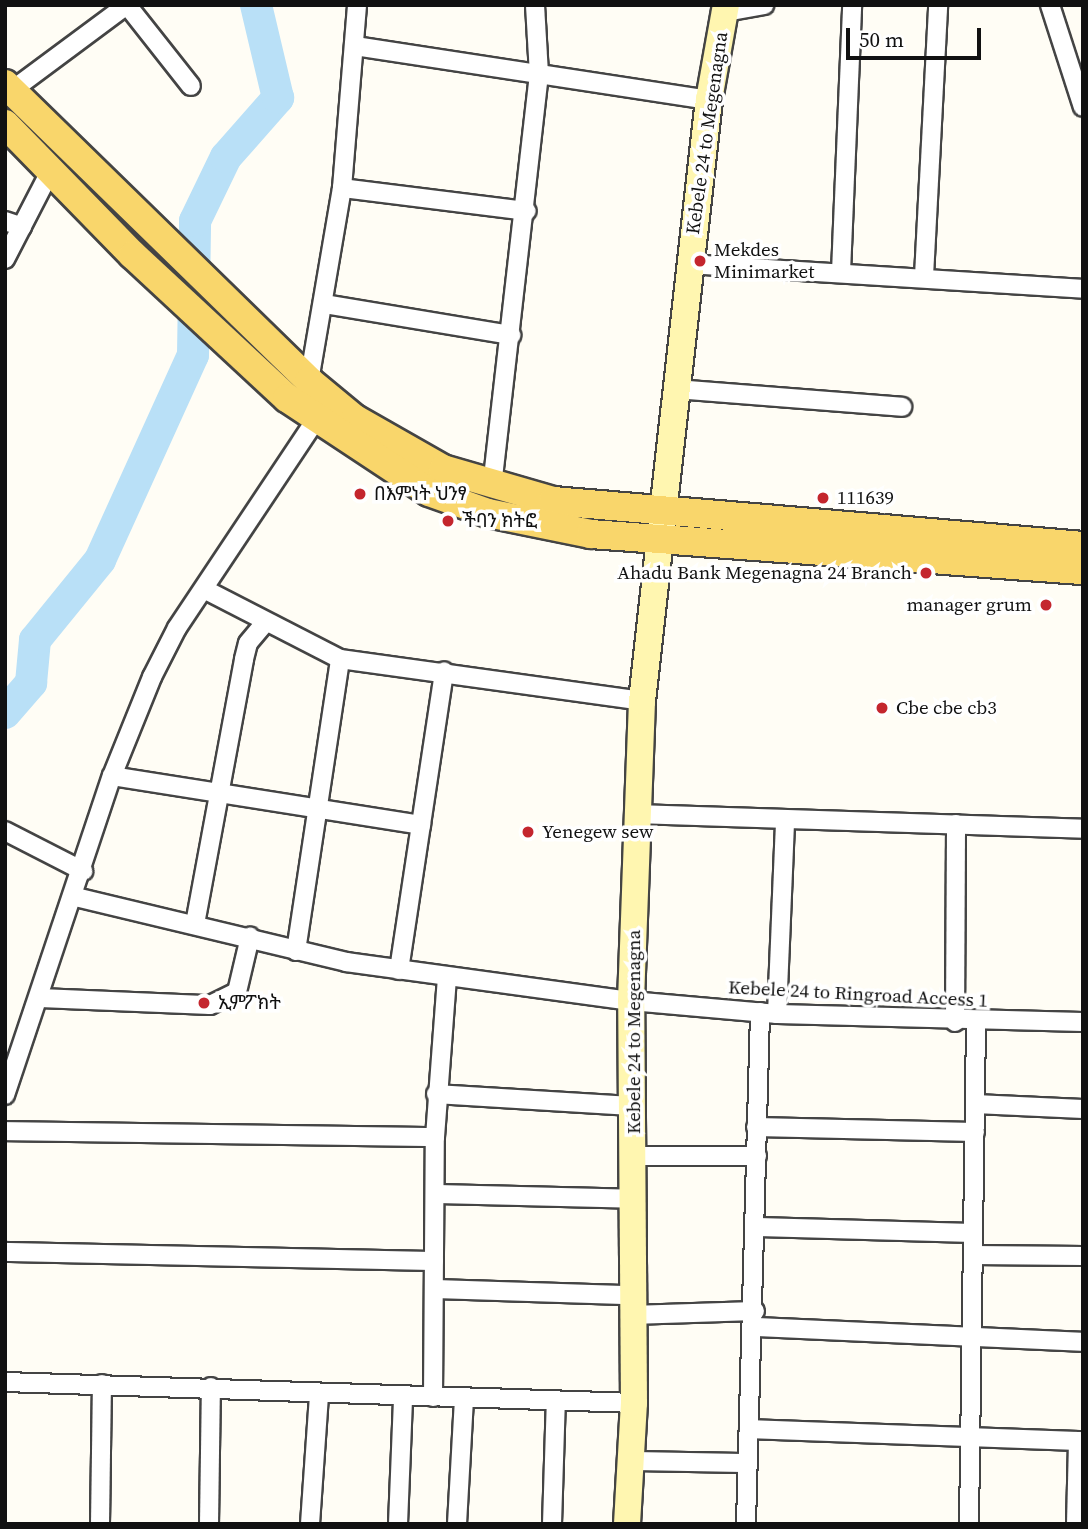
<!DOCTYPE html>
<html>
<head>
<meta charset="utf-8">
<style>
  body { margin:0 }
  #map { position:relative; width:1088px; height:1529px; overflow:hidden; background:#fffdf5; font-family:"Source Serif 4","Noto Sans Ethiopic",serif }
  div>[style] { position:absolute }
  .river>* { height:32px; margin:-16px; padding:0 16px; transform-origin:16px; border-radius:16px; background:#b9e0f7 }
  .roads { filter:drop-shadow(2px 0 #444) drop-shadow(-2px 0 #444) drop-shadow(0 2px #444) drop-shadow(0 -2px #444) }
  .street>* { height:18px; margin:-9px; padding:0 9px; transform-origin:9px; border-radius:9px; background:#fff }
  .secondary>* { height:26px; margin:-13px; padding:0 13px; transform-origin:13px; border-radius:13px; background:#fff6b0 }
  .primary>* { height:28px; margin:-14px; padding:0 14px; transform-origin:14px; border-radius:14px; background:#f9d66b }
  .dots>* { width:19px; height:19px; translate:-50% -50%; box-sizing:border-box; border:4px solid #fff; border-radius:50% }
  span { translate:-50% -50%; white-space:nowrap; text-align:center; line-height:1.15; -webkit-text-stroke:7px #fff; paint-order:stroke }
  .street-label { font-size:19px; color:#111 }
  .poi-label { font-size:19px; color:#111 }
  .left { translate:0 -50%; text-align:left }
  .right { translate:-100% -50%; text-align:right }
  .frame { position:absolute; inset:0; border:7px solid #111; pointer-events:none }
  .scale { position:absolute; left:846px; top:28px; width:135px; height:32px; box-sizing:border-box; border:4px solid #111; border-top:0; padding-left:9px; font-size:21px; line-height:24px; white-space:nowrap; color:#111; -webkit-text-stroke:5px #fff; paint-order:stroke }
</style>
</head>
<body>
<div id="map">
  <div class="river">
    <div style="left:5px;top:713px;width:40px;rotate:-49deg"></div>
    <div style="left:31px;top:683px;width:43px;rotate:-84.7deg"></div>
    <div style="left:35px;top:640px;width:103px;rotate:-50.9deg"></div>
    <div style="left:100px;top:560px;width:225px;rotate:-65.6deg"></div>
    <div style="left:193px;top:355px;width:134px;rotate:-89.1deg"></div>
    <div style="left:195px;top:221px;width:71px;rotate:-64.2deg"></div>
    <div style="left:226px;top:157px;width:79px;rotate:-48.6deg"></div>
    <div style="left:278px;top:98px;width:96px;rotate:-103.3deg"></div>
  </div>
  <div class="roads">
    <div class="street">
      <div style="left:127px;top:5px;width:103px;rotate:51.7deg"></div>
      <div style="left:535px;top:5px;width:69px;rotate:86.7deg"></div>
      <div style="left:539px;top:74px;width:172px;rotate:8.7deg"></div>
      <div style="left:1050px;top:5px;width:107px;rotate:72.1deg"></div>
      <div style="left:725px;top:12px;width:40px;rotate:-10deg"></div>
      <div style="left:355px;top:46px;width:186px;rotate:8.7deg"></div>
      <div style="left:539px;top:74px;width:415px;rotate:96.5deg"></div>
      <div style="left:11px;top:91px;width:144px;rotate:-36.6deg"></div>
      <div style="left:342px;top:188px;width:186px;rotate:7.1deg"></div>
      <div style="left:5px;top:221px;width:18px;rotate:19deg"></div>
      <div style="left:5px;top:259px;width:98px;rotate:-62.7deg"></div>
      <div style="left:689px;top:264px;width:395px;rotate:3.6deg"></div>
      <div style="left:841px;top:272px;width:267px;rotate:-87.6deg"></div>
      <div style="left:924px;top:276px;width:271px;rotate:-87deg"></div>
      <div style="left:325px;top:304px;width:189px;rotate:9.5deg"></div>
      <div style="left:309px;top:381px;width:196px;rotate:-80.3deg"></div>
      <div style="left:342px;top:188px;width:184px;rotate:-85.3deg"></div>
      <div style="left:675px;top:389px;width:228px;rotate:4.5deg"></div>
      <div style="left:206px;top:590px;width:151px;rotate:27.2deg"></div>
      <div style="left:340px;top:659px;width:305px;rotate:7.9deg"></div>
      <div style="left:112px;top:776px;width:313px;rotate:9deg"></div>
      <div style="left:637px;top:814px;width:446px;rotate:1.9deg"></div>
      <div style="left:5px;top:831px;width:88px;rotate:27.1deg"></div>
      <div style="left:76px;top:897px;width:278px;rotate:13.5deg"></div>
      <div style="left:346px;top:962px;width:288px;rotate:7.8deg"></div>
      <div style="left:631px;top:1001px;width:147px;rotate:5.1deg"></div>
      <div style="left:777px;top:1014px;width:306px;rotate:1.5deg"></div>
      <div style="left:195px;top:924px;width:269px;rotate:-79.5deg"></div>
      <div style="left:244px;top:659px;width:16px;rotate:-76deg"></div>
      <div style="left:248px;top:643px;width:25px;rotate:-50deg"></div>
      <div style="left:296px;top:951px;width:295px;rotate:-81.4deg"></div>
      <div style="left:399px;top:970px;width:302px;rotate:-81.4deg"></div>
      <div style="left:40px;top:998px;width:170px;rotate:2.4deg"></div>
      <div style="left:210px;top:1005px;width:30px;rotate:-26deg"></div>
      <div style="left:237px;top:992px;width:57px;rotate:-76.7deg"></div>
      <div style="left:777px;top:1014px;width:194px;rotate:-87.6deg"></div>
      <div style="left:955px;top:1022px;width:198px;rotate:-89.7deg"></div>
      <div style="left:436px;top:1094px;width:199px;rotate:3.5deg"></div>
      <div style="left:5px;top:1095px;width:336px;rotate:-71.5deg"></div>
      <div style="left:112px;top:776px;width:107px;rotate:-68deg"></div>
      <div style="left:152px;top:677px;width:55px;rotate:-63deg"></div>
      <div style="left:177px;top:628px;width:249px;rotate:-56.3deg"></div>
      <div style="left:975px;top:1104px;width:108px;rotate:2.7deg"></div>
      <div style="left:756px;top:1127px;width:219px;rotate:1.3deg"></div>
      <div style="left:5px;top:1131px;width:430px;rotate:0.8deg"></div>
      <div style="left:634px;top:1156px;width:123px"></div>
      <div style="left:436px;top:1194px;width:198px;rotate:1.4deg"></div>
      <div style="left:758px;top:1227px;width:215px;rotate:1.6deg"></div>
      <div style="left:5px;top:1252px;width:429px;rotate:1.2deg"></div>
      <div style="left:973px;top:1255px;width:110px;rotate:0.5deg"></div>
      <div style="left:435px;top:1289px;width:196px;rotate:1.8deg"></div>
      <div style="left:631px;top:1315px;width:124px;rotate:-1.8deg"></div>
      <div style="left:755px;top:1327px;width:328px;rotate:2.6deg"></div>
      <div style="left:5px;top:1382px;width:629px;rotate:1.91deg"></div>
      <div style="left:433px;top:1397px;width:260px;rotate:-89.6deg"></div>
      <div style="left:435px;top:1137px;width:160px;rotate:-85.7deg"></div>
      <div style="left:749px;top:1429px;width:334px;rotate:2.1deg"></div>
      <div style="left:630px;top:1461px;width:117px;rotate:1deg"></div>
      <div style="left:100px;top:1524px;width:140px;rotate:-89.2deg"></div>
      <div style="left:209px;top:1524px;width:137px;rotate:-89.2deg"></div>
      <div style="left:310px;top:1524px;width:128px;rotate:-86deg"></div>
      <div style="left:398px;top:1524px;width:127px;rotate:-87.7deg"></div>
      <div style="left:457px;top:1524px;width:126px;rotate:-86.8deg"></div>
      <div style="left:552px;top:1524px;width:124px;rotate:-88.2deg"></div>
      <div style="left:746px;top:1524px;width:512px;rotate:-88.43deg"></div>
      <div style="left:969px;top:1524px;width:502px;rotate:-89.2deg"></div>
      <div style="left:1076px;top:1524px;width:83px;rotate:-88.6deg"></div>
    </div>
    <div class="secondary">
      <div style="left:627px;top:1524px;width:121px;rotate:-86.7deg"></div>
      <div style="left:634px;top:1403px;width:402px;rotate:-90.4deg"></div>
      <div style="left:631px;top:1001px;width:300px;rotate:-87.9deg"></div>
      <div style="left:642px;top:701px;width:605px;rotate:-83.64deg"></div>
      <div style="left:709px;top:100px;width:97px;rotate:-79.9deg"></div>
    </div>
    <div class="primary">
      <div style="left:5px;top:84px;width:425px;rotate:44.3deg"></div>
      <div style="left:309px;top:381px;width:60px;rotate:39.6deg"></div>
      <div style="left:355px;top:419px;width:101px;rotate:29.6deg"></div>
      <div style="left:443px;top:469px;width:115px;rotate:16.2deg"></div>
      <div style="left:553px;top:501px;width:532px;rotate:4.85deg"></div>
      <div style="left:5px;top:124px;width:183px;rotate:45.7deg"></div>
      <div style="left:133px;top:255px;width:210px;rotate:42.9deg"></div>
      <div style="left:287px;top:398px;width:170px;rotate:33.5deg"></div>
      <div style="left:429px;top:492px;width:63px;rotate:19.6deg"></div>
      <div style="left:488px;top:513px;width:105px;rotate:11.5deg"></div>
      <div style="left:591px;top:534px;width:493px;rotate:4.2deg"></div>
    </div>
  </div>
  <div class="dots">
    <div style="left:700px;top:261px;background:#c4262e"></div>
    <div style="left:360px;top:494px;background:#c4262e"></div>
    <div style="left:823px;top:498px;background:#c4262e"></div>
    <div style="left:448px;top:521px;background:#c4262e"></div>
    <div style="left:926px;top:573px;background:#c4262e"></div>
    <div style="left:1046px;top:605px;background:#c4262e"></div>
    <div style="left:882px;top:708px;background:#c4262e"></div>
    <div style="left:528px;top:832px;background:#c4262e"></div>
    <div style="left:204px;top:1003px;background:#c4262e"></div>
  </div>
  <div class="street-label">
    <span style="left:707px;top:133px;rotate:-82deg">Kebele 24 to Megenagna</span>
    <span style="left:858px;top:994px;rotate:3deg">Kebele 24 to Ringroad Access 1</span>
    <span style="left:634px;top:1032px;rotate:-90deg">Kebele 24 to Megenagna</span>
  </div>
  <div class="poi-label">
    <span class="left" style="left:714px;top:261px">Mekdes<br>Minimarket</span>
    <span class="left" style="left:374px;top:494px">በእምነት ህንፃ</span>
    <span class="left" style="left:837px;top:498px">111639</span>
    <span class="left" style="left:462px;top:521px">ችባን ክትፎ</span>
    <span class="right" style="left:912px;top:573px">Ahadu Bank Megenagna 24 Branch</span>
    <span class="right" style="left:1032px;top:605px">manager grum</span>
    <span class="left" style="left:896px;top:708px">Cbe cbe cb3</span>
    <span class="left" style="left:542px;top:832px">Yenegew sew</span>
    <span class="left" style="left:218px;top:1003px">ኢምፖክት</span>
  </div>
  <div class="frame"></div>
  <div class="scale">50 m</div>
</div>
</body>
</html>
